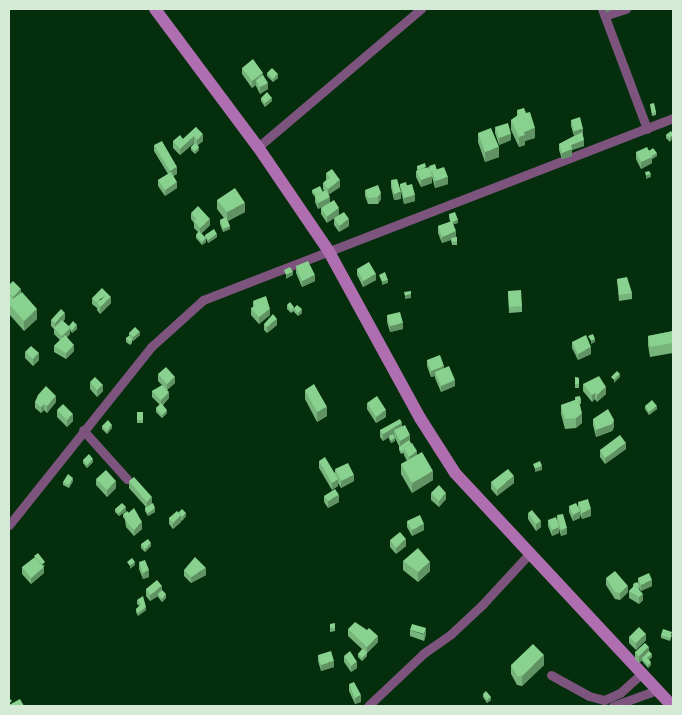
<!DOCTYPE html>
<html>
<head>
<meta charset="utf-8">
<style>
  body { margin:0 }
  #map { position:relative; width:682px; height:715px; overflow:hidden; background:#042e0c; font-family:Roboto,sans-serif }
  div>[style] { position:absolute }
  .street>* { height:9px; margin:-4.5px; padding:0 4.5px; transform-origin:4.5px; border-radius:4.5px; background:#7c547d }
  .secondary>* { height:12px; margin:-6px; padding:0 6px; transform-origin:6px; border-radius:6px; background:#ae6eaf }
  .wall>* { inset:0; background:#76b47b }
  .shaded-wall>* { inset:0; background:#609264 }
  .building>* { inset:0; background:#89d18f }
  span { translate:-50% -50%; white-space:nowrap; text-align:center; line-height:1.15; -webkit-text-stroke:5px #042e0c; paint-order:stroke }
  .frame { position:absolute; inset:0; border:10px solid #d4ead5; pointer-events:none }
</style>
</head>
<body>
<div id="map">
  <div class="street">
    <div style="left:602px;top:9px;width:128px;rotate:69.4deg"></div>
    <div style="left:607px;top:15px;width:20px;rotate:-18deg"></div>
    <div style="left:258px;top:147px;width:214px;rotate:-40.3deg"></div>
    <div style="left:83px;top:430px;width:66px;rotate:48.1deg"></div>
    <div style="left:9px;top:525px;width:228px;rotate:-51.4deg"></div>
    <div style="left:151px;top:347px;width:70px;rotate:-42.1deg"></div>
    <div style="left:203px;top:300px;width:504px;rotate:-21.17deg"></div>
    <div style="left:551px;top:675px;width:43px;rotate:28.9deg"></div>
    <div style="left:589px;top:696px;width:16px;rotate:15deg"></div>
    <div style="left:604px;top:700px;width:17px;rotate:-24deg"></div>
    <div style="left:620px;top:693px;width:27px;rotate:-42deg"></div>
    <div style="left:368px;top:706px;width:77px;rotate:-43.4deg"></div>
    <div style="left:424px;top:653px;width:33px;rotate:-35deg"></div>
    <div style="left:451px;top:634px;width:42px;rotate:-43.1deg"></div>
    <div style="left:482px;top:605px;width:69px;rotate:-47.3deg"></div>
    <div style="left:613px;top:706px;width:47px;rotate:-20deg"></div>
  </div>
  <div class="secondary">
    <div style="left:155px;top:9px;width:172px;rotate:53.3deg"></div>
    <div style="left:258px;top:147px;width:125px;rotate:55.8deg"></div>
    <div style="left:328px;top:250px;width:192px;rotate:61.3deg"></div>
    <div style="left:420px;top:418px;width:65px;rotate:57.5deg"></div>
    <div style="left:455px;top:473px;width:318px;rotate:47deg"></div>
  </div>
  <div class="wall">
    <div style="clip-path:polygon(242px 68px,263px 75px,268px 89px,260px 94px,256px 86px,256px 85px,252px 88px,242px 74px)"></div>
    <div style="clip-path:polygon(267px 73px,278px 78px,273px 82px,267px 76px)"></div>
    <div style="clip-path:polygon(261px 98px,272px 101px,265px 107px,261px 101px)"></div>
    <div style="clip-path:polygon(650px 104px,656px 112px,656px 115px,652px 116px)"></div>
    <div style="clip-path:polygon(517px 110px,535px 138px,525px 141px,525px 145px,519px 147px,511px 130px,511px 120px,517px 116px)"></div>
    <div style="clip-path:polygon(571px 120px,583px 135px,584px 146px,572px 150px,572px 156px,562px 159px,559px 150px,559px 144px,574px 136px,571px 126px)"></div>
    <div style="clip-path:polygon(196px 127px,203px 141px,198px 145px,199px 150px,195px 154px,191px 150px,191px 147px,194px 144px,194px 143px,180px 155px,173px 148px,173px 141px,183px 139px)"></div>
    <div style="clip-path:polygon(495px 127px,511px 140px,499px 145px,495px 133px)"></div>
    <div style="clip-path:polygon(671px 131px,670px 142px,666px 138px,666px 135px)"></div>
    <div style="clip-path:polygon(478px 133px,499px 157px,485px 162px,478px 142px)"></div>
    <div style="clip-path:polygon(154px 145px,177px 174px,173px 176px,177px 188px,165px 196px,158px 186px,158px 180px,168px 174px,154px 151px)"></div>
    <div style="clip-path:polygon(649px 150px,657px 156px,652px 159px,652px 163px,641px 169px,636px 159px,636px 152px)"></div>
    <div style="clip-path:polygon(417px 166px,437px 170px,448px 184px,435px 188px,432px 177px,432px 175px,432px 183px,421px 187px,416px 177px,416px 171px,417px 171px)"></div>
    <div style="clip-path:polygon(326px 173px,340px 187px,328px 195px,327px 223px,321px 214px,321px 208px,323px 206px,318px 209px,315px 202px,315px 197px,312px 193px,312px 190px,323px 192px,324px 191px,323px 189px,323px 183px,326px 180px)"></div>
    <div style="clip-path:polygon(391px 180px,401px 199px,394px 200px,391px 187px)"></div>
    <div style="clip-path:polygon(400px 184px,407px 186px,415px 201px,404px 204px,400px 187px)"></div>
    <div style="clip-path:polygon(365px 190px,381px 199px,378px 204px,368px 204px,365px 196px)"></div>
    <div style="clip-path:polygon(217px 200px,245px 212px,228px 221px,230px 229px,223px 232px,220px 224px,220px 220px,224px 218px,217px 209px)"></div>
    <div style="clip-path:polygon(191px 213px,210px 225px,201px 234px,205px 238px,205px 235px,217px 237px,208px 243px,206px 238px,206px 242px,202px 245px,196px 238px,196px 235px,198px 232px,194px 228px,194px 223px,191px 219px)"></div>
    <div style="clip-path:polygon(449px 214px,458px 223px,453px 224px,456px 237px,457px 237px,457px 245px,452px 245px,451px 240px,442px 243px,438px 233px,438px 226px,450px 222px,449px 217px)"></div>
    <div style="clip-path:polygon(334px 218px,349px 226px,339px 232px,334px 225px)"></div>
    <div style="clip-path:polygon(296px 266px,315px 281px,302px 287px,296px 273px)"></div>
    <div style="clip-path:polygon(357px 269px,376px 280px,363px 287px,357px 275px)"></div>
    <div style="clip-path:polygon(617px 279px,632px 293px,632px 299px,619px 301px)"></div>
    <div style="clip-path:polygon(9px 285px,21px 293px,37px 319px,24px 331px,9px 314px)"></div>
    <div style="clip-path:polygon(508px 291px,522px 306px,522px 312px,509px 313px)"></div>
    <div style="clip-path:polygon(92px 298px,111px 303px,100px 314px,97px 310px,97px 308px,92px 304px)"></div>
    <div style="clip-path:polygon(253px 301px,270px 315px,259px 324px,251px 315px,251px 308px,253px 308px)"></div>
    <div style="clip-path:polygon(287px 305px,294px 308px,302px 313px,298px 316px,294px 312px,294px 311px,291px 313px,287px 309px)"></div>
    <div style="clip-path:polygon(387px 315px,403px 329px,390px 332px,387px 322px)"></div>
    <div style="clip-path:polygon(65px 319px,63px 321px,69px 326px,77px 329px,72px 333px,70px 330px,70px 334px,67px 337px,74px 351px,66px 359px,54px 352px,54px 346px,60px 340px,54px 334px,54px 329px,51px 326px,51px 320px)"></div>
    <div style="clip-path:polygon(264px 324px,277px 325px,267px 333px,264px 330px)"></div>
    <div style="clip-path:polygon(673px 331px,673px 353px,650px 357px,648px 345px,648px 336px)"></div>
    <div style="clip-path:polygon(129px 333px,140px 335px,133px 341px,132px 340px,132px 343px,130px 345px,126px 342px,126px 338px,129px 336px)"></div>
    <div style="clip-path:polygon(572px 342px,591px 354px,578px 360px,572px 348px)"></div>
    <div style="clip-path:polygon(25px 352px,39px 360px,33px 366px,25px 358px)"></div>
    <div style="clip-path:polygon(427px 360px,444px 368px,455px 386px,441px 392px,435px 378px,435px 376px,431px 377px,427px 366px)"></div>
    <div style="clip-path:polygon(158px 374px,175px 383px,167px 390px,169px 398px,163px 405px,167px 413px,162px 418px,156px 412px,156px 408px,160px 405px,152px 397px,152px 391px,163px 386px,158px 381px)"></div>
    <div style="clip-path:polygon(575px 377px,579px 378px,579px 388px,575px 388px)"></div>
    <div style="clip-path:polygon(90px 382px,103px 391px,97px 397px,90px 389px)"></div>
    <div style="clip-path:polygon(583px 384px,606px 394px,597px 402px,595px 399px,592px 402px,583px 391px)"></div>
    <div style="clip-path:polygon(305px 390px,327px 416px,317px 422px,305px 399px)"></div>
    <div style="clip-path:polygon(575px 397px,581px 400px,581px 404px,580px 404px,582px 423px,576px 428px,565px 429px,561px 414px,561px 405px,575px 400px)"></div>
    <div style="clip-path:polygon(35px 402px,56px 402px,47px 413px,44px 410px,41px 413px,35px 408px)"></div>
    <div style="clip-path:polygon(367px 403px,386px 417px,376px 423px,367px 409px)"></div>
    <div style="clip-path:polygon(645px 406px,657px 409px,649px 415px,645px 409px)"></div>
    <div style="clip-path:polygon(57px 410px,73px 421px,67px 427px,57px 417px)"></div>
    <div style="clip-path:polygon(137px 412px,143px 412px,143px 423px,137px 423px)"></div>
    <div style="clip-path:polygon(593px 419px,614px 427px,612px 431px,596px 437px,593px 425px)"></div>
    <div style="clip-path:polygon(102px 426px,112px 428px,107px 434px,102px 429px)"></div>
    <div style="clip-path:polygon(402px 426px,417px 455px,433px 480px,412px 493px,401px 474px,401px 464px,407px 461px,404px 455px,404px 453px,401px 454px,399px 450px,399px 446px,394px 436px,394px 434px,393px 435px,395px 441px,391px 443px,389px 439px,389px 437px,383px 441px,380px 437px,380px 430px)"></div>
    <div style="clip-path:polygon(626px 449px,605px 464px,600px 457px,600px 450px)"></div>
    <div style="clip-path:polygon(83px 460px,93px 462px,87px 468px,83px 463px)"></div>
    <div style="clip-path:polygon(319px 461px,335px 473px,335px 469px,354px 481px,341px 488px,338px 483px,338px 486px,332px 490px,319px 468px)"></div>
    <div style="clip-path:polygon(96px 479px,116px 488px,107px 497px,96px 485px)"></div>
    <div style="clip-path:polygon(73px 481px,69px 488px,63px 485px,63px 482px)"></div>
    <div style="clip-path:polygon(129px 481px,152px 504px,155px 512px,148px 516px,145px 511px,145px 508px,146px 507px,129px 488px)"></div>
    <div style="clip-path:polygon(491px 482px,514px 483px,497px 496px,491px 489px)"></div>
    <div style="clip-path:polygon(431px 493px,446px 499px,439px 507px,431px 500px)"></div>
    <div style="clip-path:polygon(324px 496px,339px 502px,328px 508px,324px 502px)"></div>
    <div style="clip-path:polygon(578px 502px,591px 516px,582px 519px,580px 514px,580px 518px,573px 521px,569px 512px,569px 506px,578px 507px)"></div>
    <div style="clip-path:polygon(115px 509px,126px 511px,119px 516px,115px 512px)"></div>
    <div style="clip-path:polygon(179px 512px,186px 516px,182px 521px,181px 520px,181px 522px,173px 529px,169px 524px,169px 518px)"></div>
    <div style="clip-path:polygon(528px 513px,541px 527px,536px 531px,528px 519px)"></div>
    <div style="clip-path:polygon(123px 514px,142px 529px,134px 536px,126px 527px,125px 520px,123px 517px)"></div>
    <div style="clip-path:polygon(557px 515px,567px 534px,561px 536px,559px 529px,559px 533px,552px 536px,548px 526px,548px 520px,557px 522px)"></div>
    <div style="clip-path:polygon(407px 521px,424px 530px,412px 536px,407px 527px)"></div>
    <div style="clip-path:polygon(390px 540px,406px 546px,396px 554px,390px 547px)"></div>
    <div style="clip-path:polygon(141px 544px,151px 546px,145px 552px,141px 548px)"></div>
    <div style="clip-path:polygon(403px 561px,430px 571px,418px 582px,403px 570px)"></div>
    <div style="clip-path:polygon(139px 562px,149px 577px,143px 579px,139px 569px)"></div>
    <div style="clip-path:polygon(45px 565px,43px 567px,44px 573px,31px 584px,22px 574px,22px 567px)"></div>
    <div style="clip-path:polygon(184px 570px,206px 575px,191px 583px,184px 576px)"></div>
    <div style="clip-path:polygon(606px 578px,628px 592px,620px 600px,615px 599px,606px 585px)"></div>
    <div style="clip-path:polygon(638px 578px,652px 586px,641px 591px,639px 588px,639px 589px,643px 600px,639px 604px,629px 598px,629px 591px,633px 587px,633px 584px,638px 583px)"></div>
    <div style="clip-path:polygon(146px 589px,162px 590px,166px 598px,162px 602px,158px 597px,158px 596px,150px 601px,146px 596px)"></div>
    <div style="clip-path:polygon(137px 600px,146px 610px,138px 616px,136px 612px,136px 609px,139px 606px,137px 604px)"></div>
    <div style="clip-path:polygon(335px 623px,335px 631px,330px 632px,330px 627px)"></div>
    <div style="clip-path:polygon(348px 629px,378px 642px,367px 653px,367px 656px,362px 661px,358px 657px,358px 654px,362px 649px,348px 636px)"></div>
    <div style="clip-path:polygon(410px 630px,426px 635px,424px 641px,410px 636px)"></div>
    <div style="clip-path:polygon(661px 635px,672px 635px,670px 641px,661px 638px)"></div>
    <div style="clip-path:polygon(629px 637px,646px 640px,636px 650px,629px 643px)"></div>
    <div style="clip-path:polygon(635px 652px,649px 652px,652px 657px,649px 660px,651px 665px,648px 668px,642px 661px,642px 660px,639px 663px,635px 659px)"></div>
    <div style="clip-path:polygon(318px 655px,334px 667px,321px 671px,318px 661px)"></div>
    <div style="clip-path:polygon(344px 656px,357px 668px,351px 672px,344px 662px)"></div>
    <div style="clip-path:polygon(511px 665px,544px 665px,522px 686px,517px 685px,511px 674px)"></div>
    <div style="clip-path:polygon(349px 684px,361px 702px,355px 704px,349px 691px)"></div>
    <div style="clip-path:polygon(483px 694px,491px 700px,487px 703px,483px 697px)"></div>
  </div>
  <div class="shaded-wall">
    <div style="clip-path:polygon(607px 9px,611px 9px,611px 10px,606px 13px,606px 10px)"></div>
    <div style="clip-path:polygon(263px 73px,263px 79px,256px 80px,256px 85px,252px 88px,252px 81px)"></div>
    <div style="clip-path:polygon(278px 74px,278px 78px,273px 82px,273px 79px)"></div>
    <div style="clip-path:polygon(268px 83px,268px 89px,260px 94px,260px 87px)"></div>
    <div style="clip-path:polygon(272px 98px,272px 101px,265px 107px,265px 103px)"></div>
    <div style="clip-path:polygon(535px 128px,535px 138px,525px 141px,525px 145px,519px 147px,519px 137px,524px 132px)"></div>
    <div style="clip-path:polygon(583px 129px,583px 136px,574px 138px,574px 131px)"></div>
    <div style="clip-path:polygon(203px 134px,203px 141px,197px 146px,197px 140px)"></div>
    <div style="clip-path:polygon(511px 134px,511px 140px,499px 145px,499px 138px)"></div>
    <div style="clip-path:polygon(673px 135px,673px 138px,670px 142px,670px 138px)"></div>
    <div style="clip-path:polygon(194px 136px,194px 143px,180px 155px,180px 149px)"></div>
    <div style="clip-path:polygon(584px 140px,584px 146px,572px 150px,572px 156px,562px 159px,562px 153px,571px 145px)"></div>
    <div style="clip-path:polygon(199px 147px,199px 150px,195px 154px,195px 151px)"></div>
    <div style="clip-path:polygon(499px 147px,499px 157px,485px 162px,485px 152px)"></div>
    <div style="clip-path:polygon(657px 153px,657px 156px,652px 159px,652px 156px)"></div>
    <div style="clip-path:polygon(652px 157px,652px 163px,641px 169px,641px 162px)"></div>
    <div style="clip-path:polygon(177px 167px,177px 174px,170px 178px,170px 171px)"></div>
    <div style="clip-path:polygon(651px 174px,651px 177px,646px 179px,646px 176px)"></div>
    <div style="clip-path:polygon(432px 176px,432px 183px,421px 187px,421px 180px)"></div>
    <div style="clip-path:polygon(448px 177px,448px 184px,435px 188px,435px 181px)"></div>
    <div style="clip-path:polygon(340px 180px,340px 187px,328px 195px,328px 189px)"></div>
    <div style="clip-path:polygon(177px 182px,177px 188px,165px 196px,165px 190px)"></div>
    <div style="clip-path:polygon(401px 192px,401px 199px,394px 200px,394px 194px)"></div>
    <div style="clip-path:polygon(381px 193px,381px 199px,378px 204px,378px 197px)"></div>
    <div style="clip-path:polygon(415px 195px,415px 201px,404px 204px,404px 198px)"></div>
    <div style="clip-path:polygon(330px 197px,330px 203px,318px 209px,318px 203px)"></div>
    <div style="clip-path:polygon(245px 203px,245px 212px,227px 221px,227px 212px)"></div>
    <div style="clip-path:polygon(339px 208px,339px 215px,327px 223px,327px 217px)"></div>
    <div style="clip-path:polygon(210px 219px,210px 225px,200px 234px,200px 228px)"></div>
    <div style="clip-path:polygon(349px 219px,349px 226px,339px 232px,339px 226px)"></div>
    <div style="clip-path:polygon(458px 220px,458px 223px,451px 225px,451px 222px)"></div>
    <div style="clip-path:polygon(230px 226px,230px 229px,223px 232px,223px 229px)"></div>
    <div style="clip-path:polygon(456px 231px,456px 238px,442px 243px,442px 237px)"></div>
    <div style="clip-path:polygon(217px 234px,217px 237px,208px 243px,208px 240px)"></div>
    <div style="clip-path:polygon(206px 238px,206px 242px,202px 245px,202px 242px)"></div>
    <div style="clip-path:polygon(293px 272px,293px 275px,286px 279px,286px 275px)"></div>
    <div style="clip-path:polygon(376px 274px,376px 280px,363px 287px,363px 281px)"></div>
    <div style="clip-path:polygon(315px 275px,315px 281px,302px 287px,302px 281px)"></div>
    <div style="clip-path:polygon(388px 280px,388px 283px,382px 285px,382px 282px)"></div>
    <div style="clip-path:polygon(21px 289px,21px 296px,13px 300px,13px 297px)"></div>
    <div style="clip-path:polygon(411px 294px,411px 298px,405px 299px,405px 296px)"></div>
    <div style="clip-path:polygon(111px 297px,111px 303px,100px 314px,100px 307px)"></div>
    <div style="clip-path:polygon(37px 309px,37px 319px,24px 331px,24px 321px)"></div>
    <div style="clip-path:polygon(270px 309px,270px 315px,259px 324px,259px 317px)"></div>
    <div style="clip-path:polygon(302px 309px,302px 313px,298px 316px,298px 313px)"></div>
    <div style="clip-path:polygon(65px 313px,65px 319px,55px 330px,55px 323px)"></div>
    <div style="clip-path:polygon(277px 319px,277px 325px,267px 333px,267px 327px)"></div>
    <div style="clip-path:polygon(403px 323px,403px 329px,390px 332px,390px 326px)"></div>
    <div style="clip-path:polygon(77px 325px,77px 329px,72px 333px,72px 330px)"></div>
    <div style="clip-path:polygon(70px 328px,70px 334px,62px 342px,62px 336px)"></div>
    <div style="clip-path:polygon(140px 332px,140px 335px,133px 341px,133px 337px)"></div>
    <div style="clip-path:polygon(595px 339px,595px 342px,591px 344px,591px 341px)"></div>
    <div style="clip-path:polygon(74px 345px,74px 351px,66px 359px,66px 353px)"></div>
    <div style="clip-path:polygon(591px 347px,591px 354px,578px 360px,578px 354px)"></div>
    <div style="clip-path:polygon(39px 353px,39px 360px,33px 366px,33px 359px)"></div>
    <div style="clip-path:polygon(444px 366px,444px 373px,435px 372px,435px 376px,431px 377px,431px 371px)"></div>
    <div style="clip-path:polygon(620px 374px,620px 377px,614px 383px,614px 380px)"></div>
    <div style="clip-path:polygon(175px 377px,175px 383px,167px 390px,167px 384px)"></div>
    <div style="clip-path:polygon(455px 380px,455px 386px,441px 392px,441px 386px)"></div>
    <div style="clip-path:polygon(103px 385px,103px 391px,97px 397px,97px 390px)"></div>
    <div style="clip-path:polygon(606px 387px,606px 394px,597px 402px,597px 395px)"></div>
    <div style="clip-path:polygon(169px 392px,169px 398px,161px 406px,161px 400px)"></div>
    <div style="clip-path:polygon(595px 393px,595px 399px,592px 402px,592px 395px)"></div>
    <div style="clip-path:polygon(56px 396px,56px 402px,47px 413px,47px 406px)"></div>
    <div style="clip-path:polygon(44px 404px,44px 410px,41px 413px,41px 407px)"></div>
    <div style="clip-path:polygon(657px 406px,657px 409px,649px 415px,649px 412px)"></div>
    <div style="clip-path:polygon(327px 407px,327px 416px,317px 422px,317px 412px)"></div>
    <div style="clip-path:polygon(167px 410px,167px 413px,162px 418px,162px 415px)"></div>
    <div style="clip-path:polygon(386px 410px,386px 417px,376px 423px,376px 417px)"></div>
    <div style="clip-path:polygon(582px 413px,582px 423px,576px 428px,576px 418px)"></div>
    <div style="clip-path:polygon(73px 414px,73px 421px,67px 427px,67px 420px)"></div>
    <div style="clip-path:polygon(614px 420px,614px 427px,612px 431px,596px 437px,596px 430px)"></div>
    <div style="clip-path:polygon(402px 423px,402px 429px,394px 430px,394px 434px,383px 441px,383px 434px)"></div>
    <div style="clip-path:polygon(112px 425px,112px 428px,107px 434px,107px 431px)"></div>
    <div style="clip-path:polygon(410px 435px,410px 442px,400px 447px,400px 441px)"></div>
    <div style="clip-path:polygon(395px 438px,395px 441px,391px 443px,391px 440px)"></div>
    <div style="clip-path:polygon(626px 443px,626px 449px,605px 464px,605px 458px)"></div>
    <div style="clip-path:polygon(417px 451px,417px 458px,409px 463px,409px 457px)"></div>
    <div style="clip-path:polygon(93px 459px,93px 462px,87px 468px,87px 465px)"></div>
    <div style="clip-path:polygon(542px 466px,542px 470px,535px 472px,535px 469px)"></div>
    <div style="clip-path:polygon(433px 471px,433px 480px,412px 493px,412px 483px)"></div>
    <div style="clip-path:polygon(354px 475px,354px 481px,341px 488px,341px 481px)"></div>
    <div style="clip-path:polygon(514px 476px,514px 483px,497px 496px,497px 490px)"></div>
    <div style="clip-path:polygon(73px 478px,73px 481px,69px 488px,69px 485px)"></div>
    <div style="clip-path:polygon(338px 479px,338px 486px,332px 490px,332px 483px)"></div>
    <div style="clip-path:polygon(116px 481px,116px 488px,107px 497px,107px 490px)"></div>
    <div style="clip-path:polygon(446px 493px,446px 499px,439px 507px,439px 501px)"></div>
    <div style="clip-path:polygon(339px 495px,339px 502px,328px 508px,328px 501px)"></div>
    <div style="clip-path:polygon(152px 497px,152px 504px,147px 508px,147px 502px)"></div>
    <div style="clip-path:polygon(126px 507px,126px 511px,119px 516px,119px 513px)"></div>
    <div style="clip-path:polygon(155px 508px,155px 512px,148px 516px,148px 513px)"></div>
    <div style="clip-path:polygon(591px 509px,591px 516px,582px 519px,582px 513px)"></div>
    <div style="clip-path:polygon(580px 511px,580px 518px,573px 521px,573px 515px)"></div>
    <div style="clip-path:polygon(186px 513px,186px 516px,182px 521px,182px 517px)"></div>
    <div style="clip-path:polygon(181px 515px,181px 522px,173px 529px,173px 523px)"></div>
    <div style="clip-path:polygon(541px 521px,541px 527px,536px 531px,536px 524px)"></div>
    <div style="clip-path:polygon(142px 522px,142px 529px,134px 536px,134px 530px)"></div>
    <div style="clip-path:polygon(424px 524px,424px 530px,412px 536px,412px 530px)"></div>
    <div style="clip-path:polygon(559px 527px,559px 533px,552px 536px,552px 530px)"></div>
    <div style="clip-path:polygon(567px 528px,567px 534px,561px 536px,561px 530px)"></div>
    <div style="clip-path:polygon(406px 539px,406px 546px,396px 554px,396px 548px)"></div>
    <div style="clip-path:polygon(151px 543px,151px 546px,145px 552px,145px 549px)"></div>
    <div style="clip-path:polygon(135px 562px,135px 565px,130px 569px,130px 566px)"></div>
    <div style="clip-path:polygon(430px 562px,430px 571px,418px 582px,418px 572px)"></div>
    <div style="clip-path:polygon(44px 567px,44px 573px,31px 584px,31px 578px)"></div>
    <div style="clip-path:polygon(206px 568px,206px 575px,191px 583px,191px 577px)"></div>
    <div style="clip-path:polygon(149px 570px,149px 577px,143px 579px,143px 573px)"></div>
    <div style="clip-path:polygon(652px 580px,652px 586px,641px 591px,641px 585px)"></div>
    <div style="clip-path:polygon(162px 586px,162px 592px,158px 594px,158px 596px,150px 601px,150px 595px)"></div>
    <div style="clip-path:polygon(628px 586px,628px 592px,620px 600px,620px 593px)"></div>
    <div style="clip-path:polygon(166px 594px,166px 598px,162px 602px,162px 599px)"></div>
    <div style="clip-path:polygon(643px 594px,643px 600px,639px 604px,639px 597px)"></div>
    <div style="clip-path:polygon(146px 607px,146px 610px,138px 616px,138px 613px)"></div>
    <div style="clip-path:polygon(426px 628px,426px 635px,424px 641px,424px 634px)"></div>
    <div style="clip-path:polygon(646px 634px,646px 640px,636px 650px,636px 643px)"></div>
    <div style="clip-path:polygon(378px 636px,378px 642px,367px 653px,367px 656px,362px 661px,362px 658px,367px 653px,367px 647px)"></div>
    <div style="clip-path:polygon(649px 647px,649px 653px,642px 658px,642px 660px,639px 663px,639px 656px)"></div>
    <div style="clip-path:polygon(652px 654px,652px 657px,647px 662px,647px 658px)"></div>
    <div style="clip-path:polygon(544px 655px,544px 665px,522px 686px,522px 676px)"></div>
    <div style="clip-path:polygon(334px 661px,334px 667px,321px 671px,321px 665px)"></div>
    <div style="clip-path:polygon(357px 662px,357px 668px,351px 672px,351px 666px)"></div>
    <div style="clip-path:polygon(651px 662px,651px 665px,648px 668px,648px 665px)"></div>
    <div style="clip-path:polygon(361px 695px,361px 702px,355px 704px,355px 698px)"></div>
    <div style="clip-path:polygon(491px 697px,491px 700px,487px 703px,487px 700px)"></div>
  </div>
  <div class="building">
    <div style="clip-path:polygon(253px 59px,263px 73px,252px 81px,242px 68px)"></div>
    <div style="clip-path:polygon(272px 68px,278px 74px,273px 79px,267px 73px)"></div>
    <div style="clip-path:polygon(263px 75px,268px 83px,260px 87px,256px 80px)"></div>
    <div style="clip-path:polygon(267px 92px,272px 98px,265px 103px,261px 98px)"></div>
    <div style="clip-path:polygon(654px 103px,656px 112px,652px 113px,650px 104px)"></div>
    <div style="clip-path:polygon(524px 108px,526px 113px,530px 112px,535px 128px,524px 132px,525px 135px,519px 137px,511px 120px,518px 115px,517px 110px)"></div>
    <div style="clip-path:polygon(580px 117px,583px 129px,574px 131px,571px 120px)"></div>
    <div style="clip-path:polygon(508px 123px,511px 134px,499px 138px,495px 127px)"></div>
    <div style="clip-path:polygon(196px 127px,203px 134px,197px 140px,194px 136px,180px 149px,173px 141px,180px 135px,183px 139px)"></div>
    <div style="clip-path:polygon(491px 128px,499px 147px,485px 152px,478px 133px)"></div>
    <div style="clip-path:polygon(671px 131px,673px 134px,673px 135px,670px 138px,666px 135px)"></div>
    <div style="clip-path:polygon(582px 132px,584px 140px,571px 145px,572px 149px,562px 153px,559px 144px)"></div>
    <div style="clip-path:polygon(162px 141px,177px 167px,170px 171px,154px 145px)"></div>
    <div style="clip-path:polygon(195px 143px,199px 147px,195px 151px,191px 147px)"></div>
    <div style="clip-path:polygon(647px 147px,652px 157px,641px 162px,636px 152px)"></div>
    <div style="clip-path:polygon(653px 148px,657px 153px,652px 156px,649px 151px)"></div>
    <div style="clip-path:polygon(425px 163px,426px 167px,418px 170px,417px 166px)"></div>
    <div style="clip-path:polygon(435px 164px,437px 170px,430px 172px,429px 166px)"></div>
    <div style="clip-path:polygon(429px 167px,432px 176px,421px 180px,416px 171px)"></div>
    <div style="clip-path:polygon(444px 167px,448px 177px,435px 181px,432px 171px)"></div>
    <div style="clip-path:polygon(332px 169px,340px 180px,328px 189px,323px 183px,330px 178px,326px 173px)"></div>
    <div style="clip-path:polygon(649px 171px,651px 174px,646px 176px,645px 172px)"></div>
    <div style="clip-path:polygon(171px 172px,177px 182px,165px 190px,158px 180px)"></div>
    <div style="clip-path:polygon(397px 179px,401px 192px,394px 194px,391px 180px)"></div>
    <div style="clip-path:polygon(406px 182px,407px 186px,401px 187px,402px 189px,401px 189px,400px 184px)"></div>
    <div style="clip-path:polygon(412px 184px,415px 195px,404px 198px,401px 187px)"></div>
    <div style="clip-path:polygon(378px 185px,381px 193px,378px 197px,368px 198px,365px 190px)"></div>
    <div style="clip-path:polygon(320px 186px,323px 192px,316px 195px,312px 190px)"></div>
    <div style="clip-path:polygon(235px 188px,245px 203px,227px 212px,217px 200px)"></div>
    <div style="clip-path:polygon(326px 190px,330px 197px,318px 203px,315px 196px)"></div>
    <div style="clip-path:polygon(334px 200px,339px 208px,327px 217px,321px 208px)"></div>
    <div style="clip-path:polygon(198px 206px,210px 219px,200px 228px,194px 221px,196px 219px,191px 213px)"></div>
    <div style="clip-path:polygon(344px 212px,349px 219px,339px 226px,334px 218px)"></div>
    <div style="clip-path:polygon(455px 212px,458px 220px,452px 222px,451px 221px,449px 214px)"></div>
    <div style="clip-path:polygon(226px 217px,230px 226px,223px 229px,220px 220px)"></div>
    <div style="clip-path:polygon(452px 221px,456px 231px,442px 237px,438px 226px)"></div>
    <div style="clip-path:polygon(214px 229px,217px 234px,208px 240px,205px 235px)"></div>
    <div style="clip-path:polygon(199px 231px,206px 238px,202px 242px,196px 235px)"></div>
    <div style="clip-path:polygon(457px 237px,457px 241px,452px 242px,451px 238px)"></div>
    <div style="clip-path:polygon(308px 261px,315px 275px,302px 281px,296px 266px)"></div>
    <div style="clip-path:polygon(369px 262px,376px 274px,363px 281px,357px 269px)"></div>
    <div style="clip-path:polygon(290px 267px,293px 272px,286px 275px,284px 270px)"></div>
    <div style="clip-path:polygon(385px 272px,388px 280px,382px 282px,379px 275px)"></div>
    <div style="clip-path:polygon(627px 277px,632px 293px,619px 295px,617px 279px)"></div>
    <div style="clip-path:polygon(13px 281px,21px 289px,13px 297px,9px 293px,9px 285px)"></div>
    <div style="clip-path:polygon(102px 288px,111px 297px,100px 307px,97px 303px,105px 296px,96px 302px,92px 298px)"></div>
    <div style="clip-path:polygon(521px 290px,522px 306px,509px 307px,508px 291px)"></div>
    <div style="clip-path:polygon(411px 291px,411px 294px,405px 296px,404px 292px)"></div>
    <div style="clip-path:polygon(22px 292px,37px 309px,24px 321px,9px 304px,9px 302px)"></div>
    <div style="clip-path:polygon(9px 295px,13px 299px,9px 302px)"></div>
    <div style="clip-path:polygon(266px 296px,270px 309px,259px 317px,251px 308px,255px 306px,253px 301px)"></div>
    <div style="clip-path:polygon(290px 302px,294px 307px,291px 310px,287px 305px)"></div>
    <div style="clip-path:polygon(297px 305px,302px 309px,298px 313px,294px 308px)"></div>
    <div style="clip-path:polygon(61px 309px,65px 313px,55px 323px,51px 320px)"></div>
    <div style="clip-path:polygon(400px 312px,403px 323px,390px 326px,387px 315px)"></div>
    <div style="clip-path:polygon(273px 314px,277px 319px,267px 327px,264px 324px)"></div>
    <div style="clip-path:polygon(62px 320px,70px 328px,62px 336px,54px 328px)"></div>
    <div style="clip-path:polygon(73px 321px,77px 325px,72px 330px,69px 326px)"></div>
    <div style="clip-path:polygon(135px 327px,140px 332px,133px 337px,129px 333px)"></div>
    <div style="clip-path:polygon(673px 331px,673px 343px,650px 347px,648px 336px)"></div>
    <div style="clip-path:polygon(593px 334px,595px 339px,591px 341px,588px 336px)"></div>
    <div style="clip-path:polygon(65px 335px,74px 345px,66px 353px,54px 346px)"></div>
    <div style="clip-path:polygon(586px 335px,591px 347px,578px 354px,572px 342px)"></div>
    <div style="clip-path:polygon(129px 336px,132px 339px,130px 342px,126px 338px)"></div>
    <div style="clip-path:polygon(31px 346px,39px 353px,33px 359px,25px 352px)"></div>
    <div style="clip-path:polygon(440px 355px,444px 366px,431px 371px,427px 360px)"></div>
    <div style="clip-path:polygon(449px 366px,455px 380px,441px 386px,435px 372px)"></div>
    <div style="clip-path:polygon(166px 367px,175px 377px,167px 384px,158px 374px)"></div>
    <div style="clip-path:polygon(617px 371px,620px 374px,614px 380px,611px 377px)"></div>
    <div style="clip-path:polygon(599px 376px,606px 387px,597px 395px,595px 393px,592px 395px,583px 384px)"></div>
    <div style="clip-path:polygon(95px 377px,103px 385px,97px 390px,90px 382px)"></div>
    <div style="clip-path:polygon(575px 377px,579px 378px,579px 384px,575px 384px)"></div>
    <div style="clip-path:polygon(314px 384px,327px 407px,317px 412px,305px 390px)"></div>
    <div style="clip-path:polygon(162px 385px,169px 392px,161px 400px,152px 391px)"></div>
    <div style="clip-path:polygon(46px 386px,56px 396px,47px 406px,44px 404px,41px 407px,35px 402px,38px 395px)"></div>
    <div style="clip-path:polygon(377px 396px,386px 410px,376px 417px,367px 403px)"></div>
    <div style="clip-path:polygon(580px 396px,581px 400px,579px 401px,578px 399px,576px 400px,575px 397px)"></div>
    <div style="clip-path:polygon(578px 399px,582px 413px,576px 418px,565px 419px,561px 405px)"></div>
    <div style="clip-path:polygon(652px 400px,657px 406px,649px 412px,645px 406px)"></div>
    <div style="clip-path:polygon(161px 403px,167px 410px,162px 415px,156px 408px)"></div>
    <div style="clip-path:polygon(63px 404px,73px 414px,67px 420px,57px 410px)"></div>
    <div style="clip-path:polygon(608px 409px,614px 420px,612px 424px,596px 430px,593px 419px)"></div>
    <div style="clip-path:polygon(137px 412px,143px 412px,143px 420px,137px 420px)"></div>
    <div style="clip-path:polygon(400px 419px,402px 423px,383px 434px,380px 430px)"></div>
    <div style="clip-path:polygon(108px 420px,112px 425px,107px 431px,102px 426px)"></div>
    <div style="clip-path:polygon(405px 425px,410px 435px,400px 441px,394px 430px)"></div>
    <div style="clip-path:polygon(393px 434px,395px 438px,391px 440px,389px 436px)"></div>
    <div style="clip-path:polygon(620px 435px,626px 443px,605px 458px,600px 450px)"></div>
    <div style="clip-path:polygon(409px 440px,411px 443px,404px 448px,404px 450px,401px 451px,399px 447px)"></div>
    <div style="clip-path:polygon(412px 443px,417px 451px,409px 457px,404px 448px)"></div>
    <div style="clip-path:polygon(422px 452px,433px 471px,412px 483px,401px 464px)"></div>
    <div style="clip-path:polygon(89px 454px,93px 459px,87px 465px,83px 460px)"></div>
    <div style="clip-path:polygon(325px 457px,338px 479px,332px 483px,319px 461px)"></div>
    <div style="clip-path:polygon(540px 461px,542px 466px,535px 469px,533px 464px)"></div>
    <div style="clip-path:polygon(348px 463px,354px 475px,341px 481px,335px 469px)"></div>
    <div style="clip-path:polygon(508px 469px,514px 476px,497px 490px,491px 482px)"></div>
    <div style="clip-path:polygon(106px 470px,116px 481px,107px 490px,96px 479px)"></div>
    <div style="clip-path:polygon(68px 474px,73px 478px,69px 485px,63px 482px)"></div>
    <div style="clip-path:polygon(134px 477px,152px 497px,147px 502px,129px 481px)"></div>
    <div style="clip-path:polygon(439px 485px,446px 493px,439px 501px,431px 493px)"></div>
    <div style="clip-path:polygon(335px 489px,339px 495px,328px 501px,324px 496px)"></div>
    <div style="clip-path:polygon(588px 499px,591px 509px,582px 513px,578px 502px)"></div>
    <div style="clip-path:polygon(122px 503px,126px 507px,119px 513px,115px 509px)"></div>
    <div style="clip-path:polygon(153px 503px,155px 508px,148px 513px,145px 508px)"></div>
    <div style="clip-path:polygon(576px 503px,580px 511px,573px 515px,569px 506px)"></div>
    <div style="clip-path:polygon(134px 508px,142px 522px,134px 530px,126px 521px,125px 516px)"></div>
    <div style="clip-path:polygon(182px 509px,186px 513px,182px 517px,179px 512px)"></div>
    <div style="clip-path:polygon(532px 510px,541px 521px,536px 524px,528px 513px)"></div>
    <div style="clip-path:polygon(127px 511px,129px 513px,125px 517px,123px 514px)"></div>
    <div style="clip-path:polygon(177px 511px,181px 515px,173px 523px,169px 518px)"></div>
    <div style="clip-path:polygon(563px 514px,567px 528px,561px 530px,557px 515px)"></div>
    <div style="clip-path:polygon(420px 515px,424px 524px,412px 530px,407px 521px)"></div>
    <div style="clip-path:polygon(556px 517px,559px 527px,552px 530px,548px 520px)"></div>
    <div style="clip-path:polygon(400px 532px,406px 539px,396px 548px,390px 540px)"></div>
    <div style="clip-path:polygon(148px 539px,151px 543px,145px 549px,141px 544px)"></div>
    <div style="clip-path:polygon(418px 548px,430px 562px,418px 572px,403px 561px)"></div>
    <div style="clip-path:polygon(38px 553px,45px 562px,42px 565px,34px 556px)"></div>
    <div style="clip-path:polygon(35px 557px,44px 567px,31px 578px,22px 567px)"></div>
    <div style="clip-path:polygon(195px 557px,206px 568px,191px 577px,184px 570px)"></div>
    <div style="clip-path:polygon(132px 558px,135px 562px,130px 566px,127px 562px)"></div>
    <div style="clip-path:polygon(145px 560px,149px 570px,143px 573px,139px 562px)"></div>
    <div style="clip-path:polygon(615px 571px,628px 586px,620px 593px,615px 592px,606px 578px)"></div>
    <div style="clip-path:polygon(649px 573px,652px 580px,641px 585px,638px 578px)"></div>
    <div style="clip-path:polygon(157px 580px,162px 586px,150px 595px,146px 589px)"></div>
    <div style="clip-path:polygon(637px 582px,639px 586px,637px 587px,633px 584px)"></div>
    <div style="clip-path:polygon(635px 585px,643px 594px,639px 597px,629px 591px)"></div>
    <div style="clip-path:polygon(162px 590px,166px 594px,162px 599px,158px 594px)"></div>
    <div style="clip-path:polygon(143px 596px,146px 607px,138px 613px,136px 609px,141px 605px,137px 600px)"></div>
    <div style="clip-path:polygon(355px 622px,367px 630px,369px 628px,378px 636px,367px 647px,348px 629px)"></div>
    <div style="clip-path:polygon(335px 623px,335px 628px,330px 628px,330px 624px)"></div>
    <div style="clip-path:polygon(412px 624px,426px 628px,424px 634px,410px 630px)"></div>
    <div style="clip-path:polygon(639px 627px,646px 634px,636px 643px,629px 637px)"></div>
    <div style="clip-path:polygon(663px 629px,672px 632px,670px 638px,661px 635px)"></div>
    <div style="clip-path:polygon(645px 643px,649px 647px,639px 656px,635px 652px)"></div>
    <div style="clip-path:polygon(533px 644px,544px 655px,522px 676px,517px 676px,511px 665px)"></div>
    <div style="clip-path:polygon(363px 649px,367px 653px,362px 658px,358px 654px)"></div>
    <div style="clip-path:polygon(331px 651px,334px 661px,321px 665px,318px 655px)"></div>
    <div style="clip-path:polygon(350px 651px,357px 662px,351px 666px,344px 656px)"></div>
    <div style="clip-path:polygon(649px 651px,652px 654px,647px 658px,651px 662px,648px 665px,642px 658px)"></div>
    <div style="clip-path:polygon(354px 682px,361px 695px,355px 698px,349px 684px)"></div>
    <div style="clip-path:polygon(486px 691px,491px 697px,487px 700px,483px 694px)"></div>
    <div style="clip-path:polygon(9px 698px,12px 701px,9px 704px)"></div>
    <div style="clip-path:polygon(20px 699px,24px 706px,9px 706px,9px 705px)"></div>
  </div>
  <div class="frame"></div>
</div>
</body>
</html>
